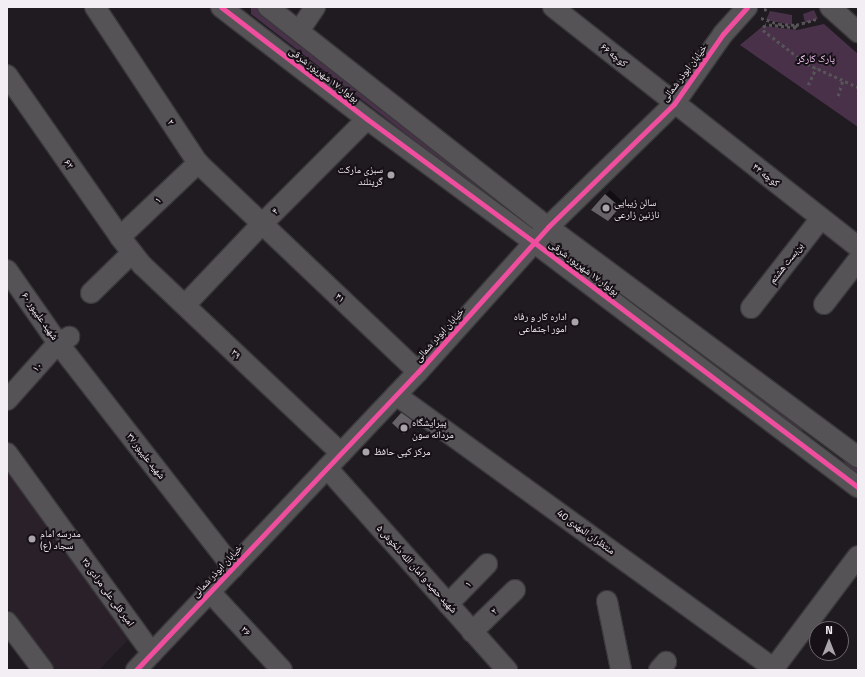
<!DOCTYPE html>
<html>
<head>
<meta charset="utf-8">
<style>
  body { margin:0 }
  #map { position:relative; width:865px; height:677px; overflow:hidden; background:#1f1b20; font-family:"Titillium Web","Noto Naskh Arabic",sans-serif }
  div>[style] { position:absolute }
  .built>* { inset:0; background:#2a202a }
  .green>* { inset:0; background:#49314a }
  .shadow>* { inset:0; background:#0007 }
  .building>* { inset:0; background:#666267 }
  .path>* { height:2.5px; margin-top:-1.25px; transform-origin:0; background:repeating-linear-gradient(90deg,#565457 0 3px,transparent 0 6px) }
  .roads { filter:drop-shadow(1px 0 #3a383b) drop-shadow(-1px 0 #3a383b) drop-shadow(0 1px #3a383b) drop-shadow(0 -1px #3a383b) }
  .minor>* { height:20px; margin:-10px; padding:0 10px; transform-origin:10px; border-radius:10px; background:#565357 }
  .cycleway>* { height:5px; margin:-2.5px; padding:0 2.5px; transform-origin:2.5px; border-radius:2.5px; background:#ef4d9e }
  .dots>* { width:11px; height:11px; translate:-50% -50%; box-sizing:border-box; border:2px solid #171117; border-radius:50% }
  span { translate:-50% -50%; white-space:nowrap; text-align:center; line-height:1.15; -webkit-text-stroke:4px #171117; paint-order:stroke }
  .street-label { font-size:10px; color:#f3eef3 }
  .park-label { font-size:10px; color:#f8cbfa }
  .poi-label { font-size:10px; color:#f3eef3 }
  .right { translate:-100% -50%; text-align:right }
  .left { translate:0 -50%; text-align:left }
  .frame { position:absolute; inset:0; border:8px solid #f3eef3; pointer-events:none }
  .north { position:absolute; left:809px; top:621px; width:40px; height:40px; box-sizing:border-box; background:#171117; border:1px solid #6f696f; border-radius:50%; rotate:0deg; font-size:11px; font-weight:700; line-height:16px; text-align:center; color:#f3eef3 }
  .north::after { content:''; display:block; margin:auto; width:14px; height:18px; background:#a9a4a9; clip-path:polygon(50% 0,100% 100%,50% 72%,0 100%) }
</style>
</head>
<body>
<div id="map">
  <div class="built">
    <div style="clip-path:polygon(7px 471px,129px 639px,99px 670px,55px 670px,7px 607px)"></div>
  </div>
  <div class="green">
    <div style="clip-path:polygon(256px 7px,516px 209px,516px 215px,511px 215px,251px 14px,251px 8px)"></div>
    <div style="clip-path:polygon(814px 10px,818px 19px,805px 23px,803px 14px)"></div>
    <div style="clip-path:polygon(770px 11px,792px 15px,792px 25px,766px 20px)"></div>
    <div style="clip-path:polygon(824px 24px,858px 54px,858px 127px,740px 45px,763px 26px,797px 30px)"></div>
    <div style="clip-path:polygon(592px 271px,808px 431px,799px 430px,590px 273px)"></div>
    <div style="clip-path:polygon(830px 452px,840px 460px,852px 465px,858px 469px,858px 479px,827px 456px)"></div>
  </div>
  <div class="shadow">
    <div style="clip-path:polygon(610px 190px,623px 202px,612px 215px,605px 195px)"></div>
  </div>
  <div class="building">
    <div style="clip-path:polygon(605px 194px,620px 207px,608px 221px,591px 210px)"></div>
    <div style="clip-path:polygon(401px 413px,408px 414px,417px 422px,404px 434px,392px 423px)"></div>
  </div>
  <div class="path">
    <div style="left:764px;top:9px;width:6px;rotate:18deg"></div>
    <div style="left:761px;top:18px;width:19px;rotate:18deg"></div>
    <div style="left:779px;top:24px;width:17px;rotate:3deg"></div>
    <div style="left:796px;top:25px;width:3px;rotate:90deg"></div>
    <div style="left:796px;top:28px;width:31px;rotate:-174deg"></div>
    <div style="left:765px;top:25px;width:5px;rotate:112deg"></div>
    <div style="left:763px;top:30px;width:56px;rotate:37.7deg"></div>
    <div style="left:807px;top:64px;width:56px;rotate:24.3deg"></div>
    <div style="left:796px;top:25px;width:22px;rotate:-16deg"></div>
    <div style="left:808px;top:85px;width:19px;rotate:-65deg"></div>
    <div style="left:838px;top:96px;width:18px;rotate:-74deg"></div>
  </div>
  <div class="roads">
    <div class="minor">
      <div style="left:95px;top:7px;width:187px;rotate:56.6deg"></div>
      <div style="left:198px;top:163px;width:303px;rotate:43.5deg"></div>
      <div style="left:221px;top:7px;width:184px;rotate:37.5deg"></div>
      <div style="left:367px;top:119px;width:209px;rotate:36.4deg"></div>
      <div style="left:535px;top:243px;width:405px;rotate:37.1deg"></div>
      <div style="left:268px;top:7px;width:356px;rotate:38.2deg"></div>
      <div style="left:548px;top:227px;width:386px;rotate:36.6deg"></div>
      <div style="left:553px;top:7px;width:388px;rotate:38.2deg"></div>
      <div style="left:830px;top:7px;width:38px;rotate:42deg"></div>
      <div style="left:299px;top:31px;width:29px;rotate:-56deg"></div>
      <div style="left:7px;top:75px;width:198px;rotate:55.1deg"></div>
      <div style="left:120px;top:237px;width:36px;rotate:52deg"></div>
      <div style="left:142px;top:265px;width:274px;rotate:43.4deg"></div>
      <div style="left:120px;top:237px;width:108px;rotate:-43.5deg"></div>
      <div style="left:7px;top:270px;width:89px;rotate:55.1deg"></div>
      <div style="left:58px;top:343px;width:285px;rotate:52.1deg"></div>
      <div style="left:91px;top:293px;width:57px;rotate:-44.3deg"></div>
      <div style="left:824px;top:304px;width:56px;rotate:-52.3deg"></div>
      <div style="left:185px;top:305px;width:112px;rotate:-46.5deg"></div>
      <div style="left:262px;top:224px;width:148px;rotate:-45deg"></div>
      <div style="left:751px;top:308px;width:114px;rotate:-52.1deg"></div>
      <div style="left:396px;top:395px;width:469px;rotate:35.9deg"></div>
      <div style="left:7px;top:400px;width:76px;rotate:-48.2deg"></div>
      <div style="left:58px;top:343px;width:13px;rotate:-29deg"></div>
      <div style="left:7px;top:453px;width:247px;rotate:54.1deg"></div>
      <div style="left:327px;top:468px;width:271px;rotate:48.3deg"></div>
      <div style="left:210px;top:592px;width:106px;rotate:47.3deg"></div>
      <div style="left:607px;top:601px;width:70px;rotate:78.5deg"></div>
      <div style="left:448px;top:604px;width:56px;rotate:-45.7deg"></div>
      <div style="left:7px;top:622px;width:60px;rotate:53.1deg"></div>
      <div style="left:472px;top:632px;width:60px;rotate:-44.3deg"></div>
      <div style="left:774px;top:668px;width:140px;rotate:-53.1deg"></div>
      <div style="left:136px;top:670px;width:410px;rotate:-46.6deg"></div>
      <div style="left:418px;top:372px;width:195px;rotate:-48.1deg"></div>
      <div style="left:548px;top:227px;width:176px;rotate:-44.3deg"></div>
      <div style="left:674px;top:104px;width:85px;rotate:-55deg"></div>
      <div style="left:723px;top:34px;width:36px;rotate:-48deg"></div>
      <div style="left:659px;top:670px;width:11px;rotate:-49deg"></div>
    </div>
  </div>
  <div class="cycleway">
    <div style="left:221px;top:7px;width:184px;rotate:37.5deg"></div>
    <div style="left:367px;top:119px;width:209px;rotate:36.4deg"></div>
    <div style="left:535px;top:243px;width:405px;rotate:37.1deg"></div>
    <div style="left:136px;top:670px;width:410px;rotate:-46.6deg"></div>
    <div style="left:418px;top:372px;width:195px;rotate:-48.1deg"></div>
    <div style="left:548px;top:227px;width:176px;rotate:-44.3deg"></div>
    <div style="left:674px;top:104px;width:85px;rotate:-55deg"></div>
    <div style="left:723px;top:34px;width:36px;rotate:-48deg"></div>
  </div>
  <div class="dots">
    <div style="left:391px;top:175px;background:#a9a4a9"></div>
    <div style="left:606px;top:208px;background:#a9a4a9"></div>
    <div style="left:575px;top:322px;background:#a9a4a9"></div>
    <div style="left:404px;top:428px;background:#a9a4a9"></div>
    <div style="left:366px;top:452px;background:#a9a4a9"></div>
    <div style="left:32px;top:539px;background:#a9a4a9"></div>
  </div>
  <div class="street-label">
    <span style="left:614px;top:55px;rotate:39deg">کوچه ۶۶</span>
    <span style="left:684px;top:73px;rotate:-53deg">خیابان ابوذر شمالی</span>
    <span style="left:324px;top:75px;rotate:37deg">بولوار ۱۷ شهریور شرقی</span>
    <span style="left:171px;top:122px;rotate:57deg">۲</span>
    <span style="left:69px;top:164px;rotate:55deg">۶۲</span>
    <span style="left:766px;top:175px;rotate:38deg">کوچه ۴۴</span>
    <span style="left:158px;top:200px;rotate:-43deg">۱</span>
    <span style="left:275px;top:211px;rotate:-45deg">۴</span>
    <span style="left:786px;top:263px;rotate:-52deg">بن‌بست هشتم</span>
    <span style="left:584px;top:268px;rotate:37deg">بولوار ۱۷ شهریور شرقی</span>
    <span style="left:340px;top:298px;rotate:44deg">۴۱</span>
    <span style="left:40px;top:316px;rotate:55deg">شهید علیپور ۶۰</span>
    <span style="left:439px;top:335px;rotate:-48deg">خیابان ابوذر شمالی</span>
    <span style="left:236px;top:354px;rotate:43deg">۳۹</span>
    <span style="left:37px;top:367px;rotate:-48deg">۱۰</span>
    <span style="left:146px;top:456px;rotate:52deg">شهید علیپور ۳۷</span>
    <span style="left:586px;top:532px;rotate:36deg">منتظران المهدی 40</span>
    <span style="left:417px;top:569px;rotate:48deg">شهید حمید و امان الله دلخوش ۵</span>
    <span style="left:217px;top:571px;rotate:-47deg">خیابان ابوذر شمالی</span>
    <span style="left:468px;top:584px;rotate:-45deg">۱</span>
    <span style="left:108px;top:592px;rotate:54deg">امیر قلی علی مرادی ۳۵</span>
    <span style="left:494px;top:611px;rotate:-44deg">۲</span>
    <span style="left:246px;top:631px;rotate:47deg">۳۶</span>
  </div>
  <div class="park-label">
    <span style="left:816px;top:59px">پارک کارگر</span>
  </div>
  <div class="poi-label">
    <span class="right" style="left:383px;top:175px">سبزی مارکت<br>گرینلند</span>
    <span class="left" style="left:614px;top:208px">سالن زیبایی<br>نازنین زارعی</span>
    <span class="right" style="left:567px;top:322px">اداره کار و رفاه<br>امور اجتماعی</span>
    <span class="left" style="left:412px;top:428px">پیرایشگاه<br>مردانه سون</span>
    <span class="left" style="left:374px;top:452px">مرکز کپی حافظ</span>
    <span class="left" style="left:40px;top:539px">مدرسه امام<br>سجاد (ع)</span>
  </div>
  <div class="frame"></div>
  <div class="north">N</div>
</div>
</body>
</html>
